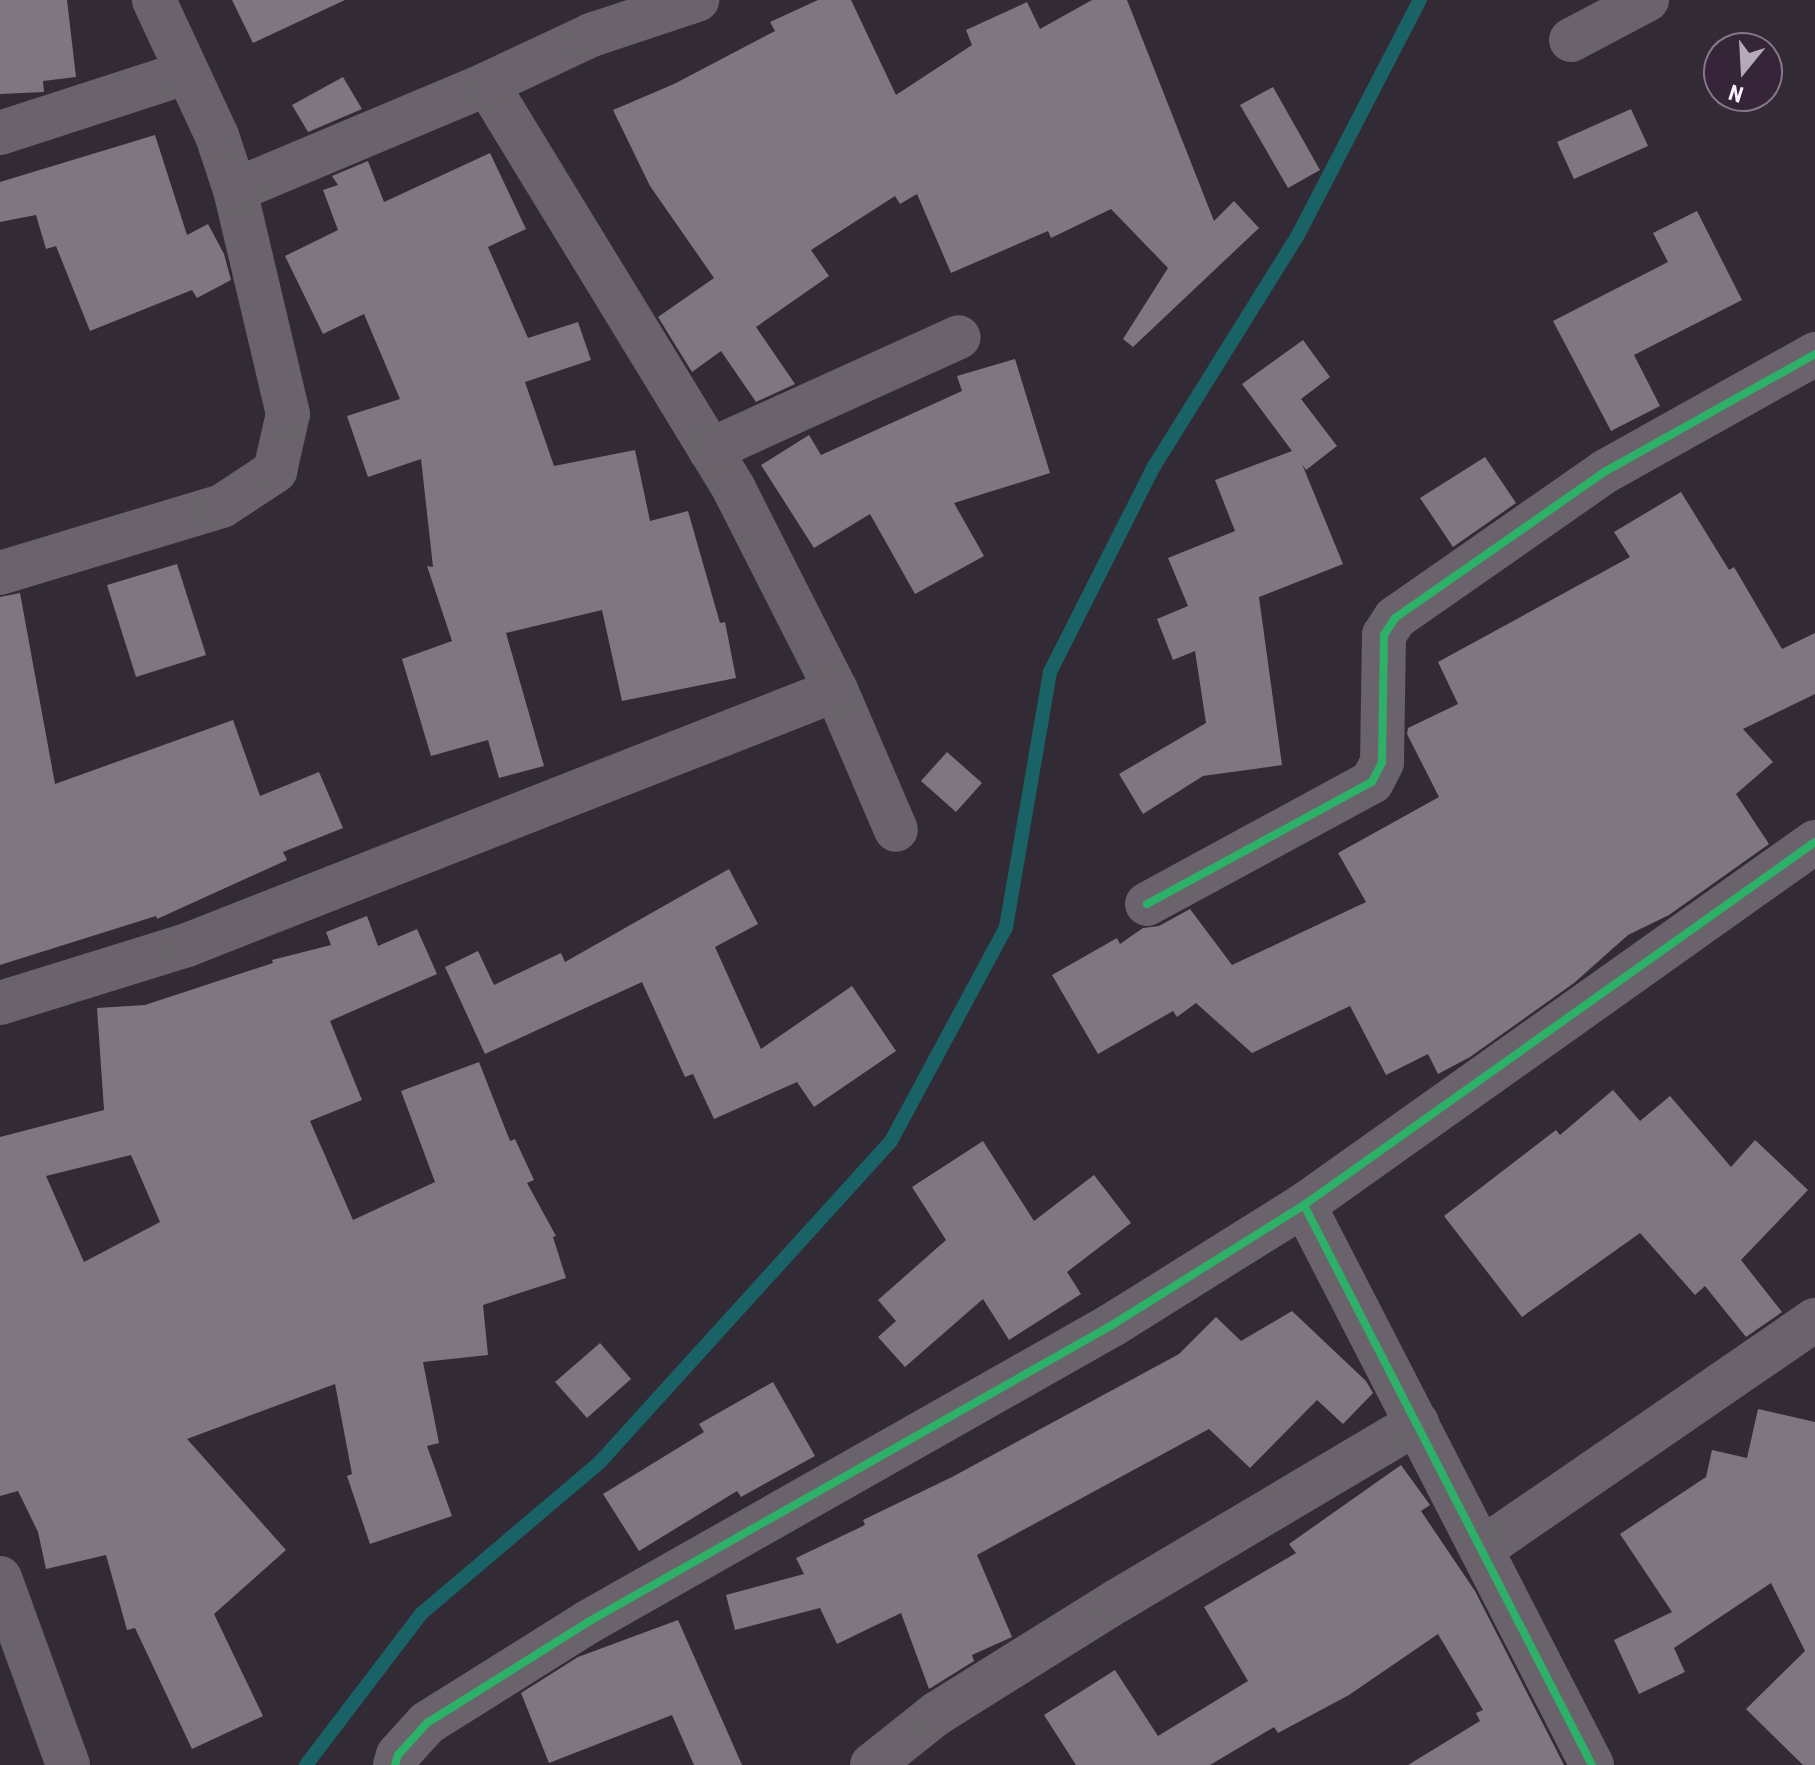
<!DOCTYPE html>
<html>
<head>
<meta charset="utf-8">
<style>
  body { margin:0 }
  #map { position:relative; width:1815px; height:1765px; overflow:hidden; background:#322a35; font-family:"Roboto Condensed",sans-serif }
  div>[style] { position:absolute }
  .stream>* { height:14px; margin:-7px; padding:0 7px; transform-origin:7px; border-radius:7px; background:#196367 }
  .building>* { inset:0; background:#7e7680 }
  .minor>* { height:44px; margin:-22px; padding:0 22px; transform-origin:22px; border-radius:22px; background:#6a636b }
  .cycleway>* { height:8px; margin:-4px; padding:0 4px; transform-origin:4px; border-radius:4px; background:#2db169 }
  span { translate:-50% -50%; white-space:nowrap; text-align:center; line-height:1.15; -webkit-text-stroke:8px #362539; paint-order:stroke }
  .north { position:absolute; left:1703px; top:32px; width:80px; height:80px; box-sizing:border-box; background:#362539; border:2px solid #857788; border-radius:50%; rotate:198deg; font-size:22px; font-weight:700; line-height:32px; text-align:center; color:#fcf1fe }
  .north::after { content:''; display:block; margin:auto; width:28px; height:36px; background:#b5abb8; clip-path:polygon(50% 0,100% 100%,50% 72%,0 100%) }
</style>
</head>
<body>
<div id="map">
  <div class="stream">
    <div style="left:306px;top:1765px;width:191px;rotate:-52.7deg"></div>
    <div style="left:422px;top:1613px;width:233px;rotate:-40.3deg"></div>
    <div style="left:600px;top:1462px;width:433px;rotate:-47.8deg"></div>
    <div style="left:891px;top:1141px;width:243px;rotate:-61.7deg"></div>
    <div style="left:1006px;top:927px;width:259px;rotate:-80.2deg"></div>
    <div style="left:1050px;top:672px;width:229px;rotate:-63.2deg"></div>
    <div style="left:1153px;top:468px;width:274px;rotate:-58.1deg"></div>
    <div style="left:1298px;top:235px;width:265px;rotate:-62.6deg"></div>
  </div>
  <div class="building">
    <div style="clip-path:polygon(0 0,67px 0,76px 77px,43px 81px,44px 92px,0 94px)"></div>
    <div style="clip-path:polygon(232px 0,345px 0,253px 43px)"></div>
    <div style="clip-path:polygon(818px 0,851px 0,896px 95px,972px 45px,966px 30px,1027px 2px,1040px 29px,1092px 0,1127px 0,1214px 221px,1234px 201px,1259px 228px,1133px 347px,1123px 339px,1168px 268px,1111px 209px,1051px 238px,1048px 231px,951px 273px,917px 194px,900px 204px,895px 196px,811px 250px,829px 276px,756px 327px,795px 384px,756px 402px,721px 351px,692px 372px,658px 317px,714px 278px,650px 186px,613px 110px,674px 84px,775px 31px,770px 22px)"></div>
    <div style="clip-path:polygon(343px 77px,362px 109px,308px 132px,292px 105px)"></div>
    <div style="clip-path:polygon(1273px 87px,1320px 170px,1288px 188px,1240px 105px)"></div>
    <div style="clip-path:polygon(1631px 109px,1648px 146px,1574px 179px,1557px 142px)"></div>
    <div style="clip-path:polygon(155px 135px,187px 235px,208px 224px,224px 254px,231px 280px,197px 298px,192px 290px,90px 331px,56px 246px,46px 249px,36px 215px,0 222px,0 182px)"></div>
    <div style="clip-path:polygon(490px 153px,526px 229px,488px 247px,528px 338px,578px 322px,591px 360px,525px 382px,554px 466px,635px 450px,650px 521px,688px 511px,720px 623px,725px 622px,736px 678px,622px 701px,602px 610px,506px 633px,544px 766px,499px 778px,488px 740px,431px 756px,402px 659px,452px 641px,427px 566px,433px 567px,421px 459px,368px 477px,347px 416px,400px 399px,364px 314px,323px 334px,285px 256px,338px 230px,323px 190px,338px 185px,332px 176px,368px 161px,384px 202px)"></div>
    <div style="clip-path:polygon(1697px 211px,1742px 300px,1634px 355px,1660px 406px,1611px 431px,1553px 321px,1668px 262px,1653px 233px)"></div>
    <div style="clip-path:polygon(1303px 340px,1330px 377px,1301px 399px,1337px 446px,1306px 470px,1302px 464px,1343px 564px,1259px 597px,1282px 765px,1203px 776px,1143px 814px,1119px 774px,1206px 723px,1195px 651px,1173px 660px,1157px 619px,1188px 606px,1168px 558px,1235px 531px,1215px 480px,1292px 451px,1242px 384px)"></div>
    <div style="clip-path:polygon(1015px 359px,1050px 473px,954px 503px,984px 556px,915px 594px,870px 514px,814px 548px,761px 465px,809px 435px,821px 455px,962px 391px,957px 376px)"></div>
    <div style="clip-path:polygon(1485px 457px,1516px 503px,1453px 547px,1420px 498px)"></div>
    <div style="clip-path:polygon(1681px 492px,1729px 570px,1734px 567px,1782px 649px,1815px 633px,1815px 694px,1743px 729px,1773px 762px,1736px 794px,1769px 844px,1669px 915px,1628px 935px,1574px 983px,1470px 1057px,1438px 1074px,1428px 1054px,1386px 1075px,1350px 1006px,1252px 1053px,1196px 1003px,1177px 1017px,1173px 1011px,1098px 1054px,1052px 975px,1117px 938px,1120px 944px,1143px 928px,1159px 926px,1190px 909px,1232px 965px,1366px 902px,1338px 853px,1439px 797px,1407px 734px,1408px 728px,1458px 704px,1438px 662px,1630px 557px,1614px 532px)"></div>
    <div style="clip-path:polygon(177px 564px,206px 655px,136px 677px,107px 585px)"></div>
    <div style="clip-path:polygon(20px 593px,55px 784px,233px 720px,260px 796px,319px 772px,343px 828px,283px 852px,287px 860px,157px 919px,156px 916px,0 965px,0 597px)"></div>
    <div style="clip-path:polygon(947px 752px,982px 783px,956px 812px,921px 781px)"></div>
    <div style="clip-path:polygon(729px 869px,758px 924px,715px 947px,761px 1049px,852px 986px,896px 1051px,814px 1107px,797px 1082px,714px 1119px,693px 1074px,685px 1077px,642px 982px,485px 1054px,445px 967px,478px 951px,494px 985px,561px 953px,565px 962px)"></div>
    <div style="clip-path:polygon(evenodd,367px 916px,378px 946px,417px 929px,437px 974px,330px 1021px,362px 1100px,310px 1121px,353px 1220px,435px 1182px,401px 1091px,479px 1062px,510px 1141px,515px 1139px,534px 1180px,527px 1183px,556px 1236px,553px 1237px,566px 1278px,483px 1305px,488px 1355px,423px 1362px,439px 1443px,427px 1446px,452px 1516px,370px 1544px,347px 1476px,352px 1474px,335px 1384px,187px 1439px,286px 1550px,214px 1614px,263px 1716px,192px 1749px,135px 1628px,127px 1630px,106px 1555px,46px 1569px,38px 1532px,18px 1491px,0 1496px,0 1137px,104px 1110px,97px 1008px,145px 1005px,273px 963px,272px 960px,331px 945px,326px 932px,367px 916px,131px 1155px,160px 1222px,84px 1262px,46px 1176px,131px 1155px)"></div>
    <div style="clip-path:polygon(1613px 1090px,1640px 1121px,1670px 1096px,1731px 1167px,1755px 1140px,1808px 1190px,1741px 1260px,1782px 1312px,1746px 1337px,1705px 1286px,1695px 1295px,1640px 1233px,1522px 1317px,1444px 1216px,1556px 1130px,1560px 1135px)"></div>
    <div style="clip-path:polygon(983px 1141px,1034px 1221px,1094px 1175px,1131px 1223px,1067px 1272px,1081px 1294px,1009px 1340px,983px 1299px,905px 1367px,878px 1337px,896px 1321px,878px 1300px,946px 1240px,912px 1187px)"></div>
    <div style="clip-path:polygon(1292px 1311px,1366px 1381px,1373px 1393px,1343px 1424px,1317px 1400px,1250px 1468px,1209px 1429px,977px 1555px,1012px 1637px,972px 1655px,974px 1661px,929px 1689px,901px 1613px,837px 1644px,820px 1608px,735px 1630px,726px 1595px,804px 1574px,796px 1558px,865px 1525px,863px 1520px,952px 1477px,1179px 1354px,1216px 1317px,1241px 1341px)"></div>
    <div style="clip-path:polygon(600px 1343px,631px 1379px,587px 1418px,555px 1382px)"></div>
    <div style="clip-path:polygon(773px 1382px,815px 1456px,741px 1497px,737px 1491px,639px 1551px,603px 1494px,704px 1432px,699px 1424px)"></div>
    <div style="clip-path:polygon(1758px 1409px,1815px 1422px,1815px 1765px,1803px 1765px,1746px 1709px,1805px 1651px,1771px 1583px,1674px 1648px,1685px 1672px,1639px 1694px,1614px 1640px,1672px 1612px,1620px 1534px,1706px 1477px,1712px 1450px,1747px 1458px)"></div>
    <div style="clip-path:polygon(1401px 1465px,1430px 1505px,1421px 1511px,1475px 1591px,1564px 1765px,1408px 1765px,1480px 1721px,1476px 1713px,1483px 1710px,1438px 1634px,1349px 1695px,1278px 1733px,1274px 1727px,1210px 1765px,1076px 1765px,1044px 1715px,1115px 1670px,1158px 1736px,1248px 1681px,1204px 1607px,1296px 1553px,1289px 1544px)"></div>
    <div style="clip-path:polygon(678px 1620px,742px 1765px,694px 1765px,672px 1715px,549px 1763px,521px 1693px,578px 1657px)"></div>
  </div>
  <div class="minor">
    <div style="left:1571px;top:40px;width:86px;rotate:-27.8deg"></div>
    <div style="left:487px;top:84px;width:474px;rotate:58.6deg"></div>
    <div style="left:734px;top:489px;width:225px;rotate:63.1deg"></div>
    <div style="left:836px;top:690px;width:152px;rotate:66.8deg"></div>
    <div style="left:0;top:133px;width:194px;rotate:-18deg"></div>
    <div style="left:235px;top:190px;width:273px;rotate:-22.8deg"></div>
    <div style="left:487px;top:84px;width:115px;rotate:-25.2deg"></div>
    <div style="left:591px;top:35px;width:112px;rotate:-18.3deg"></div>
    <div style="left:710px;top:450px;width:273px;rotate:-24.4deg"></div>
    <div style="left:0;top:573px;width:232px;rotate:-16.8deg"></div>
    <div style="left:222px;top:506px;width:64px;rotate:-33.4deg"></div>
    <div style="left:275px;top:471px;width:58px;rotate:-77.2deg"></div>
    <div style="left:288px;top:414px;width:230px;rotate:-103.3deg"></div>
    <div style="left:235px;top:190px;width:57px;rotate:-108.4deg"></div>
    <div style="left:217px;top:136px;width:150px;rotate:-114.9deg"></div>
    <div style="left:1147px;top:904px;width:256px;rotate:-28.5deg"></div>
    <div style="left:1372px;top:782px;width:22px;rotate:-63deg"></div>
    <div style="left:1382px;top:762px;width:127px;rotate:-89.1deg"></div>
    <div style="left:1384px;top:635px;width:20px;rotate:-57deg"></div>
    <div style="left:1395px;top:618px;width:257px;rotate:-34.9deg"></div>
    <div style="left:1606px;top:471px;width:240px;rotate:-29.2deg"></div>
    <div style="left:0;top:1003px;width:196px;rotate:-17.2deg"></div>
    <div style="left:187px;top:945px;width:697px;rotate:-21.45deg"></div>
    <div style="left:1483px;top:1548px;width:403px;rotate:-34.5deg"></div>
    <div style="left:0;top:1578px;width:199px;rotate:70deg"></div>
    <div style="left:395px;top:1765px;width:10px;rotate:-73deg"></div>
    <div style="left:398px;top:1755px;width:43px;rotate:-47.8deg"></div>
    <div style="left:427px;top:1723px;width:190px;rotate:-32.1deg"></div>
    <div style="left:588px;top:1622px;width:602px;rotate:-29.54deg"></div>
    <div style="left:1112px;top:1325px;width:226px;rotate:-32deg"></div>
    <div style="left:872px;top:1765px;width:82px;rotate:-38.6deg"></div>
    <div style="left:936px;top:1714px;width:213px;rotate:-32deg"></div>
    <div style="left:1117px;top:1601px;width:349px;rotate:-30.7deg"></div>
    <div style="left:1592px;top:1765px;width:630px;rotate:-117.22deg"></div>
    <div style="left:1304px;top:1205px;width:627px;rotate:-35.39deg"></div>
  </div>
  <div class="cycleway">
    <div style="left:1147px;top:904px;width:256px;rotate:-28.5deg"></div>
    <div style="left:1372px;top:782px;width:22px;rotate:-63deg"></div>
    <div style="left:1382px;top:762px;width:127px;rotate:-89.1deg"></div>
    <div style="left:1384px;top:635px;width:20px;rotate:-57deg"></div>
    <div style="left:1395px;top:618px;width:257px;rotate:-34.9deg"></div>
    <div style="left:1606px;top:471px;width:240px;rotate:-29.2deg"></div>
    <div style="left:395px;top:1765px;width:10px;rotate:-73deg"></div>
    <div style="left:398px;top:1755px;width:43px;rotate:-47.8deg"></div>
    <div style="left:427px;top:1723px;width:190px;rotate:-32.1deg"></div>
    <div style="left:588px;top:1622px;width:602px;rotate:-29.54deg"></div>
    <div style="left:1112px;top:1325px;width:226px;rotate:-32deg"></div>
    <div style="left:1592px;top:1765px;width:630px;rotate:-117.22deg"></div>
    <div style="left:1304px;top:1205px;width:627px;rotate:-35.39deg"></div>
  </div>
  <div class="north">N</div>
</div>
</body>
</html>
